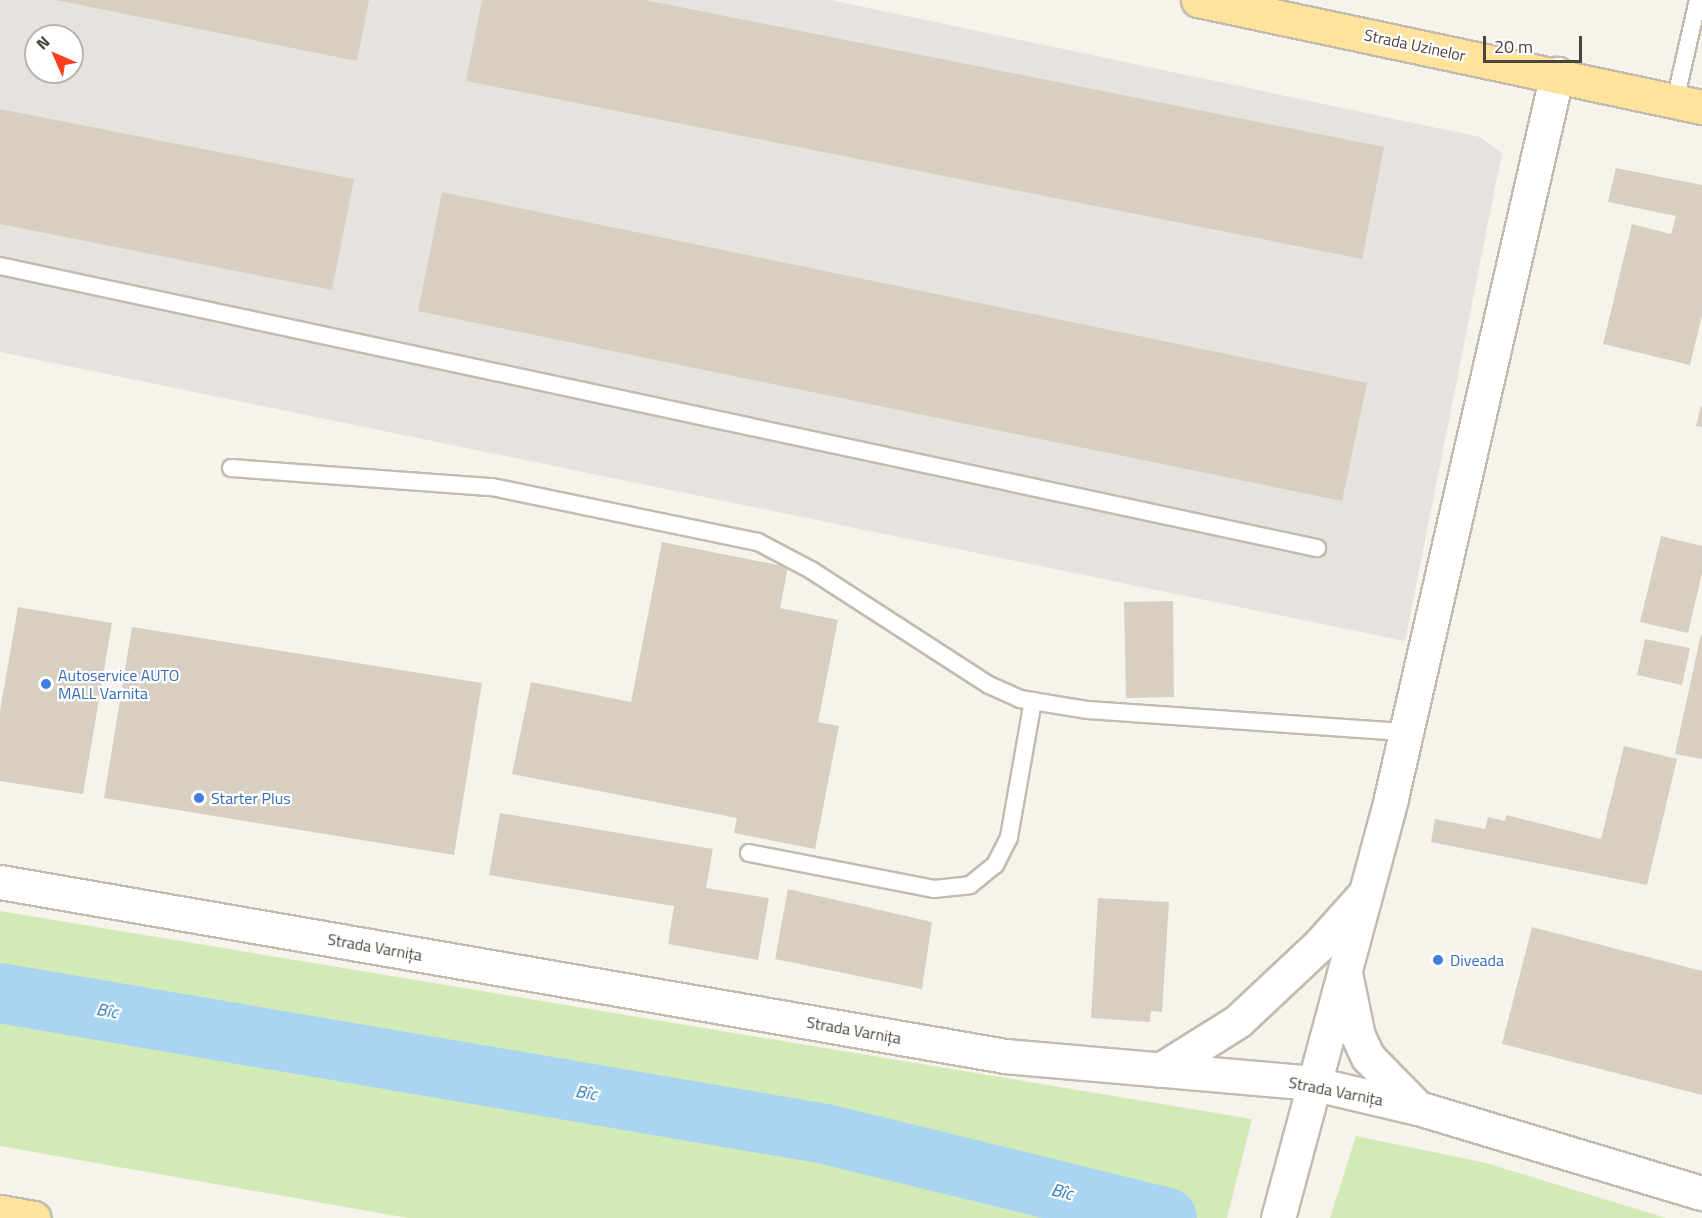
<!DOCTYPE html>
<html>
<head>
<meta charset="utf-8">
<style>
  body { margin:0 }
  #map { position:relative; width:1702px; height:1218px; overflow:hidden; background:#f6f3ec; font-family:"Titillium Web",sans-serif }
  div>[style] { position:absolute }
  .industrial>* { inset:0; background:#e6e2dd }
  .green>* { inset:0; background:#d2eab5 }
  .river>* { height:60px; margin:-30px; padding:0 30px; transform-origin:30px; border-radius:30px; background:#a9d4f2 }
  .building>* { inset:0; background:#d8cfc1 }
  .roads { filter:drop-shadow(2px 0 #c2bbae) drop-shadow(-2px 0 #c2bbae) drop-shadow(0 2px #c2bbae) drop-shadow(0 -2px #c2bbae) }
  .service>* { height:16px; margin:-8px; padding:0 8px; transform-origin:8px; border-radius:8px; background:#fff }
  .tertiary>* { height:33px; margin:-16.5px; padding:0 16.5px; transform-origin:16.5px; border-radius:16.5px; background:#fff }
  .primary>* { height:33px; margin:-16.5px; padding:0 16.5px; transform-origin:16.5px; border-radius:16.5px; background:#ffe39c }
  .dots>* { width:16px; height:16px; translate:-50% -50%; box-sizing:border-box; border:3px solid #fff; border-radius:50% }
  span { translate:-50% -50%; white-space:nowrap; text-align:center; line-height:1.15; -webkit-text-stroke:4.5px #fff; paint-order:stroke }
  .street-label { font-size:16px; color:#4b4439 }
  .shop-label { font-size:16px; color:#366cbe }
  .left { translate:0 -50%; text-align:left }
  .water-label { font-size:18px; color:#2e7ab2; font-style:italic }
  .north { position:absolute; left:24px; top:24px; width:60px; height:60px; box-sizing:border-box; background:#fff; border:2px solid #b7b4b0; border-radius:50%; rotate:315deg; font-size:16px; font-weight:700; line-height:24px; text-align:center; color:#4b4439 }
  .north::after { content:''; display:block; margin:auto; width:21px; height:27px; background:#fc3f1d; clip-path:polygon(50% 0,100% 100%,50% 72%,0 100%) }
  .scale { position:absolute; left:1483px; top:36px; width:99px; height:27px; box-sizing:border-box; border:3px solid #4b4439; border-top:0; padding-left:8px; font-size:18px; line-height:21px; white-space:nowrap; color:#4b4439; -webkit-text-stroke:4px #fff; paint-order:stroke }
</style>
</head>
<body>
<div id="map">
  <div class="industrial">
    <div style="clip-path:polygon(evenodd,0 0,831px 0,1480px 137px,1502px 153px,1405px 641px,0 352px,0 0,36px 36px,72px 36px,72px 72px,36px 72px,36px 36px)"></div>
  </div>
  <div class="green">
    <div style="clip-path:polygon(0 911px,1252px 1119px,1227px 1218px,408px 1218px,0 1146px)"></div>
    <div style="clip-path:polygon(1356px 1136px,1486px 1163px,1666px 1218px,1330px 1218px)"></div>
  </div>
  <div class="river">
    <div style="left:0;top:993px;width:838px;rotate:9.69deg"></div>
    <div style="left:826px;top:1134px;width:351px;rotate:13.8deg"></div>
  </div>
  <div class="building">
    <div style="clip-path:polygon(56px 0,369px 0,357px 61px)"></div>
    <div style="clip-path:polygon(482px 0,645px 0,1384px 147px,1362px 259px,466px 81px)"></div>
    <div style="clip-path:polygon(0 109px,354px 179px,332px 290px,0 224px)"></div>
    <div style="clip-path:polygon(1616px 168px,1702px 185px,1702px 315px,1690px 365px,1603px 344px,1632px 224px,1671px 234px,1676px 216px,1608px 202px)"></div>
    <div style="clip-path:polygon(442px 192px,1367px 383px,1342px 501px,418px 311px)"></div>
    <div style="clip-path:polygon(1701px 406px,1702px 406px,1702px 427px,1696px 426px)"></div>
    <div style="clip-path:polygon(1661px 536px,1702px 546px,1702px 573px,1688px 633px,1640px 622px)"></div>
    <div style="clip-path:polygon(662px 542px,788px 567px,780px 608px,838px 620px,818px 722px,839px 726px,815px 849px,734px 833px,737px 818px,512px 774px,531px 682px,631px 702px)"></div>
    <div style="clip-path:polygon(1173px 601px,1174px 697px,1126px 698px,1124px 602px)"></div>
    <div style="clip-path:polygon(18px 607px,112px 623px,83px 794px,0 781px,0 711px)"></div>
    <div style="clip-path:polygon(132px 627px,482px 683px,454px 855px,104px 798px)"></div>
    <div style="clip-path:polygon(1701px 634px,1702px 635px,1702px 759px,1675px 754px)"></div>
    <div style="clip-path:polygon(1645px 639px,1690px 648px,1682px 685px,1637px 675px)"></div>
    <div style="clip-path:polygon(1624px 746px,1677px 759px,1647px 885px,1431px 842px,1435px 819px,1485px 829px,1488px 817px,1505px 821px,1506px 815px,1601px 839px)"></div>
    <div style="clip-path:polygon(500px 813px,713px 849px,706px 888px,769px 898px,758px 960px,668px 944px,674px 906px,489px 875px)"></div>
    <div style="clip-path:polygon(788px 889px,932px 922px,922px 989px,775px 959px)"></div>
    <div style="clip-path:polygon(1098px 898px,1169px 902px,1162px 1012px,1151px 1011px,1150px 1022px,1091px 1018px)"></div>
    <div style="clip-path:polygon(1532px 927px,1702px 971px,1702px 1095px,1502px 1044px)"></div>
  </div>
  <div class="roads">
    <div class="service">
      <div style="left:1675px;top:101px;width:104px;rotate:-77.2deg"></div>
      <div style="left:0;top:266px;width:1347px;rotate:12.09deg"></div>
      <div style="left:231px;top:468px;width:262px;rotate:4.2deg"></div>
      <div style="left:492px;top:487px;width:272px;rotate:11.7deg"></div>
      <div style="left:758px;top:542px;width:60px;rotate:27.8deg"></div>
      <div style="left:811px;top:570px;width:212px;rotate:32.9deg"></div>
      <div style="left:989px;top:685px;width:34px;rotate:24deg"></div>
      <div style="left:1020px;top:699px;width:69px;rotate:9.2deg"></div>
      <div style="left:1088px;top:710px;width:319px;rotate:4deg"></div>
      <div style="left:749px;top:853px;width:188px;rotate:11deg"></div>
      <div style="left:934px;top:889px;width:36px;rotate:-6deg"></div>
      <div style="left:970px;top:885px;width:32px;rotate:-39deg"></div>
      <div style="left:995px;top:865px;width:31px;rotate:-63deg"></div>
      <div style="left:1009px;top:837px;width:138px;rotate:-80deg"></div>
    </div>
    <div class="tertiary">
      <div style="left:0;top:882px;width:1020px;rotate:9.82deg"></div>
      <div style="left:1005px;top:1056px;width:307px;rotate:5deg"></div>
      <div style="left:1311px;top:1083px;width:110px;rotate:13.2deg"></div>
      <div style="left:1418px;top:1108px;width:296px;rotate:16.7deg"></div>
      <div style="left:1346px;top:978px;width:59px;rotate:78.3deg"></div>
      <div style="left:1358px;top:1036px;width:23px;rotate:65deg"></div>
      <div style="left:1368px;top:1057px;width:70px;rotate:45.6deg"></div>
      <div style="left:1160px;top:1070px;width:92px;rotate:-32.1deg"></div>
      <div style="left:1238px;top:1021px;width:111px;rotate:-43.2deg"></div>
      <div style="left:1319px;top:945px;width:64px;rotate:-48.1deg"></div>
      <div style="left:1278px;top:1218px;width:435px;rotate:-74.9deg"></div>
      <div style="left:1391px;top:798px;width:743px;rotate:-77.09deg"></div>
    </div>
    <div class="primary">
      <div style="left:1198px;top:0;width:515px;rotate:11.99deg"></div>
      <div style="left:0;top:1212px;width:34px;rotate:10deg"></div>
    </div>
  </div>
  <div class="dots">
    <div style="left:46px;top:684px;background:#3f7fe0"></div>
    <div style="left:199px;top:798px;background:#3f7fe0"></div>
    <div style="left:1438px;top:960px;background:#3f7fe0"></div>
  </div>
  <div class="street-label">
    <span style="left:1415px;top:45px;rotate:12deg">Strada Uzinelor</span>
    <span style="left:375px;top:947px;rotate:10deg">Strada Varnița</span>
    <span style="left:854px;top:1030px;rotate:10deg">Strada Varnița</span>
    <span style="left:1336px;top:1091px;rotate:11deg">Strada Varnița</span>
  </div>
  <div class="shop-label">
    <span class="left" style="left:58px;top:684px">Autoservice AUTO<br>MALL Varnita</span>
    <span class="left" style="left:211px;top:798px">Starter Plus</span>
    <span class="left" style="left:1450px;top:960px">Diveada</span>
  </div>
  <div class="water-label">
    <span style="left:107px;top:1011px;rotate:10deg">Bîc</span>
    <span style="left:586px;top:1093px;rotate:10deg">Bîc</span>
    <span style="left:1062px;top:1192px;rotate:14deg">Bîc</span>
  </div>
  <div class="north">N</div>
  <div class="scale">20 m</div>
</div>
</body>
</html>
